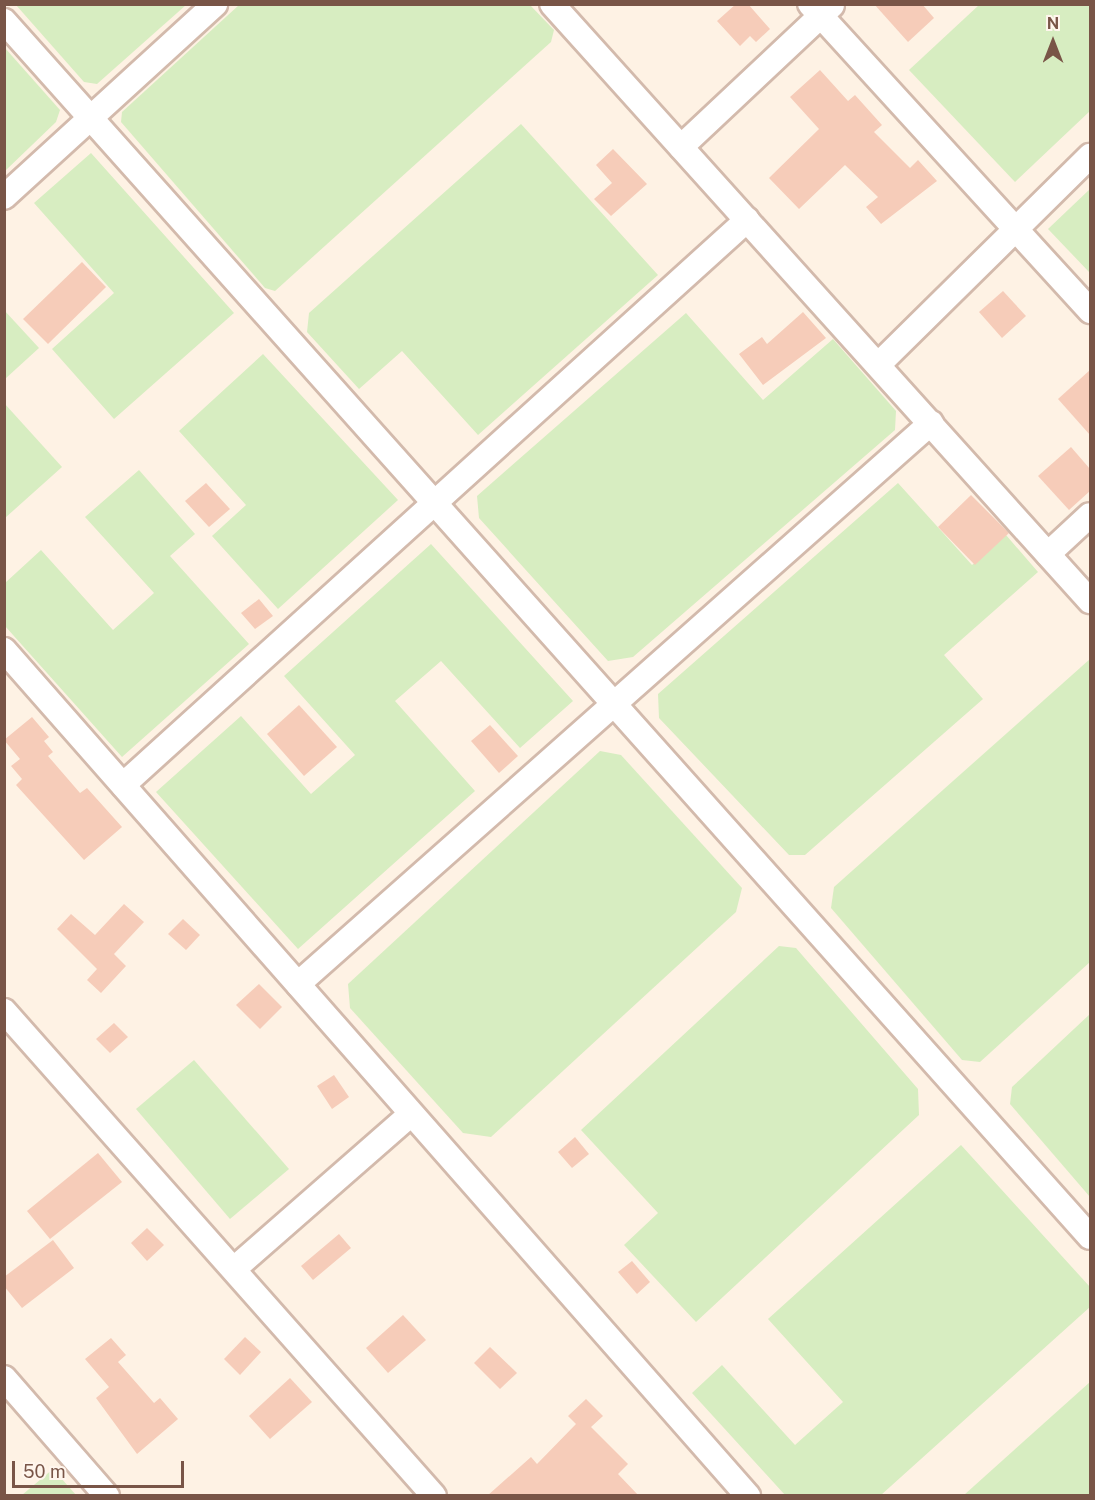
<!DOCTYPE html>
<html>
<head>
<meta charset="utf-8">
<style>
  body { margin:0 }
  #map { position:relative; width:1095px; height:1500px; overflow:hidden; background:#fef2e4; font-family:"Public Sans",sans-serif }
  div>[style] { position:absolute }
  .green>* { inset:0; background:#d7edc1 }
  .building>* { inset:0; background:#f6ccb9 }
  .roads { filter:drop-shadow(2px 0 #d3baac) drop-shadow(-2px 0 #d3baac) drop-shadow(0 2px #d3baac) drop-shadow(0 -2px #d3baac) }
  .minor>* { height:24px; margin:-12px; padding:0 12px; transform-origin:12px; border-radius:12px; background:#fff }
  span { translate:-50% -50%; white-space:nowrap; text-align:center; line-height:1.15; -webkit-text-stroke:5px #fff6ed; paint-order:stroke }
  .frame { position:absolute; inset:0; border:6px solid #795547; pointer-events:none }
  .north { position:absolute; left:1023px; top:12px; width:60px; height:60px; -webkit-text-stroke:4px #fff6ed; paint-order:stroke; rotate:0deg; font-size:16px; font-weight:700; line-height:24px; text-align:center; color:#795547 }
  .north::after { content:''; display:block; margin:auto; width:21px; height:27px; background:#795547; clip-path:polygon(50% 0,100% 100%,50% 72%,0 100%) }
  .scale { position:absolute; left:12px; top:1461px; width:172px; height:27px; box-sizing:border-box; border:3px solid #795547; border-top:0; padding-left:8px; font-size:18px; line-height:21px; white-space:nowrap; color:#795547; -webkit-text-stroke:4px #fff6ed; paint-order:stroke }
</style>
</head>
<body>
<div id="map">
  <div class="green">
    <div style="clip-path:polygon(16px 5px,186px 5px,97px 84px,84px 82px)"></div>
    <div style="clip-path:polygon(239px 5px,530px 5px,554px 30px,551px 42px,275px 291px,265px 288px,121px 122px,122px 112px)"></div>
    <div style="clip-path:polygon(979px 5px,1090px 5px,1090px 111px,1015px 182px,909px 70px)"></div>
    <div style="clip-path:polygon(5px 48px,60px 110px,56px 122px,5px 171px)"></div>
    <div style="clip-path:polygon(521px 124px,658px 275px,478px 435px,402px 351px,359px 389px,307px 332px,309px 313px)"></div>
    <div style="clip-path:polygon(91px 153px,234px 313px,114px 419px,52px 349px,114px 293px,34px 203px)"></div>
    <div style="clip-path:polygon(1090px 189px,1090px 273px,1048px 229px)"></div>
    <div style="clip-path:polygon(4px 310px,39px 348px,5px 379px,4px 379px)"></div>
    <div style="clip-path:polygon(686px 313px,763px 400px,833px 339px,896px 411px,895px 430px,633px 657px,608px 661px,479px 518px,477px 496px)"></div>
    <div style="clip-path:polygon(263px 354px,398px 500px,278px 609px,212px 536px,246px 505px,179px 431px)"></div>
    <div style="clip-path:polygon(4px 403px,62px 467px,5px 518px,4px 518px)"></div>
    <div style="clip-path:polygon(139px 470px,195px 534px,170px 556px,249px 644px,122px 757px,5px 626px,5px 583px,41px 550px,113px 630px,154px 593px,85px 517px)"></div>
    <div style="clip-path:polygon(898px 483px,972px 565px,1006px 535px,1038px 572px,944px 655px,983px 699px,805px 855px,789px 855px,659px 718px,658px 694px)"></div>
    <div style="clip-path:polygon(431px 544px,573px 701px,520px 748px,441px 661px,395px 701px,475px 791px,298px 949px,156px 792px,241px 716px,311px 794px,355px 755px,284px 676px)"></div>
    <div style="clip-path:polygon(1090px 659px,1090px 962px,980px 1062px,962px 1060px,831px 908px,834px 887px)"></div>
    <div style="clip-path:polygon(600px 751px,621px 755px,742px 888px,736px 912px,491px 1137px,463px 1133px,350px 1008px,348px 984px)"></div>
    <div style="clip-path:polygon(779px 946px,796px 948px,918px 1089px,919px 1115px,696px 1322px,624px 1245px,658px 1213px,581px 1130px)"></div>
    <div style="clip-path:polygon(1090px 1014px,1090px 1197px,1010px 1104px,1012px 1087px)"></div>
    <div style="clip-path:polygon(194px 1060px,289px 1169px,230px 1219px,136px 1109px)"></div>
    <div style="clip-path:polygon(961px 1145px,1090px 1287px,1090px 1307px,881px 1495px,785px 1495px,692px 1393px,722px 1365px,795px 1445px,843px 1402px,768px 1319px)"></div>
    <div style="clip-path:polygon(1090px 1382px,1090px 1495px,964px 1495px)"></div>
    <div style="clip-path:polygon(53px 1469px,76px 1495px,22px 1495px)"></div>
  </div>
  <div class="building">
    <div style="clip-path:polygon(736px 4px,748px 4px,770px 29px,756px 42px,750px 36px,740px 46px,717px 21px)"></div>
    <div style="clip-path:polygon(874px 4px,922px 4px,934px 18px,908px 42px)"></div>
    <div style="clip-path:polygon(820px 70px,848px 101px,855px 95px,882px 125px,874px 132px,910px 168px,918px 160px,937px 181px,881px 224px,866px 207px,878px 197px,845px 165px,799px 209px,769px 178px,819px 129px,790px 97px)"></div>
    <div style="clip-path:polygon(613px 149px,647px 184px,611px 216px,594px 199px,612px 183px,596px 165px)"></div>
    <div style="clip-path:polygon(82px 262px,106px 287px,48px 344px,23px 319px)"></div>
    <div style="clip-path:polygon(1003px 291px,1026px 316px,1002px 338px,979px 312px)"></div>
    <div style="clip-path:polygon(803px 312px,826px 338px,763px 385px,739px 354px,762px 337px,767px 344px)"></div>
    <div style="clip-path:polygon(1090px 370px,1090px 435px,1058px 399px)"></div>
    <div style="clip-path:polygon(1071px 447px,1090px 469px,1090px 491px,1069px 510px,1038px 476px)"></div>
    <div style="clip-path:polygon(206px 483px,230px 509px,209px 527px,185px 501px)"></div>
    <div style="clip-path:polygon(971px 495px,1009px 533px,975px 565px,938px 527px)"></div>
    <div style="clip-path:polygon(259px 599px,273px 616px,255px 629px,241px 613px)"></div>
    <div style="clip-path:polygon(299px 705px,337px 747px,304px 776px,267px 734px)"></div>
    <div style="clip-path:polygon(32px 717px,49px 737px,44px 741px,53px 752px,48px 756px,80px 793px,87px 788px,122px 827px,84px 860px,16px 785px,22px 779px,11px 766px,20px 759px,4px 740px)"></div>
    <div style="clip-path:polygon(490px 725px,518px 756px,499px 773px,471px 741px)"></div>
    <div style="clip-path:polygon(124px 904px,144px 922px,114px 954px,126px 966px,101px 993px,87px 980px,97px 969px,57px 929px,71px 914px,95px 935px)"></div>
    <div style="clip-path:polygon(183px 919px,200px 935px,186px 950px,168px 934px)"></div>
    <div style="clip-path:polygon(259px 984px,282px 1007px,260px 1029px,236px 1005px)"></div>
    <div style="clip-path:polygon(114px 1023px,128px 1037px,110px 1053px,96px 1039px)"></div>
    <div style="clip-path:polygon(334px 1075px,349px 1097px,332px 1109px,317px 1086px)"></div>
    <div style="clip-path:polygon(575px 1137px,589px 1154px,572px 1168px,558px 1152px)"></div>
    <div style="clip-path:polygon(98px 1153px,122px 1182px,50px 1239px,27px 1211px)"></div>
    <div style="clip-path:polygon(147px 1228px,164px 1245px,147px 1261px,131px 1243px)"></div>
    <div style="clip-path:polygon(339px 1234px,351px 1248px,313px 1280px,301px 1266px)"></div>
    <div style="clip-path:polygon(53px 1240px,74px 1268px,22px 1308px,4px 1286px,4px 1277px)"></div>
    <div style="clip-path:polygon(632px 1261px,650px 1282px,637px 1294px,618px 1272px)"></div>
    <div style="clip-path:polygon(403px 1315px,426px 1340px,388px 1373px,366px 1348px)"></div>
    <div style="clip-path:polygon(245px 1337px,261px 1352px,240px 1375px,224px 1359px)"></div>
    <div style="clip-path:polygon(111px 1338px,126px 1355px,118px 1362px,154px 1403px,160px 1398px,178px 1419px,137px 1454px,96px 1398px,109px 1387px,85px 1359px)"></div>
    <div style="clip-path:polygon(490px 1347px,517px 1373px,500px 1389px,474px 1363px)"></div>
    <div style="clip-path:polygon(290px 1378px,312px 1402px,270px 1439px,249px 1416px)"></div>
    <div style="clip-path:polygon(586px 1399px,603px 1416px,591px 1427px,628px 1464px,618px 1474px,639px 1496px,487px 1496px,531px 1457px,537px 1464px,576px 1424px,568px 1416px)"></div>
  </div>
  <div class="roads">
    <div class="minor">
      <div style="left:552px;top:4px;width:804px;rotate:47.98deg"></div>
      <div style="left:810px;top:4px;width:416px;rotate:47.6deg"></div>
      <div style="left:4px;top:21px;width:1630px;rotate:48.23deg"></div>
      <div style="left:681px;top:147px;width:207px;rotate:-43.2deg"></div>
      <div style="left:4px;top:197px;width:286px;rotate:-42.4deg"></div>
      <div style="left:878px;top:365px;width:298px;rotate:-44.6deg"></div>
      <div style="left:1048px;top:554px;width:57px;rotate:-42.9deg"></div>
      <div style="left:4px;top:650px;width:1127px;rotate:48.67deg"></div>
      <div style="left:123px;top:785px;width:842px;rotate:-42.16deg"></div>
      <div style="left:298px;top:984px;width:846px;rotate:-41.55deg"></div>
      <div style="left:4px;top:1011px;width:648px;rotate:48.44deg"></div>
      <div style="left:234px;top:1269px;width:235px;rotate:-41.2deg"></div>
      <div style="left:4px;top:1378px;width:157px;rotate:48.9deg"></div>
    </div>
  </div>
  <div class="frame"></div>
  <div class="north">N</div>
  <div class="scale">50 m</div>
</div>
</body>
</html>
